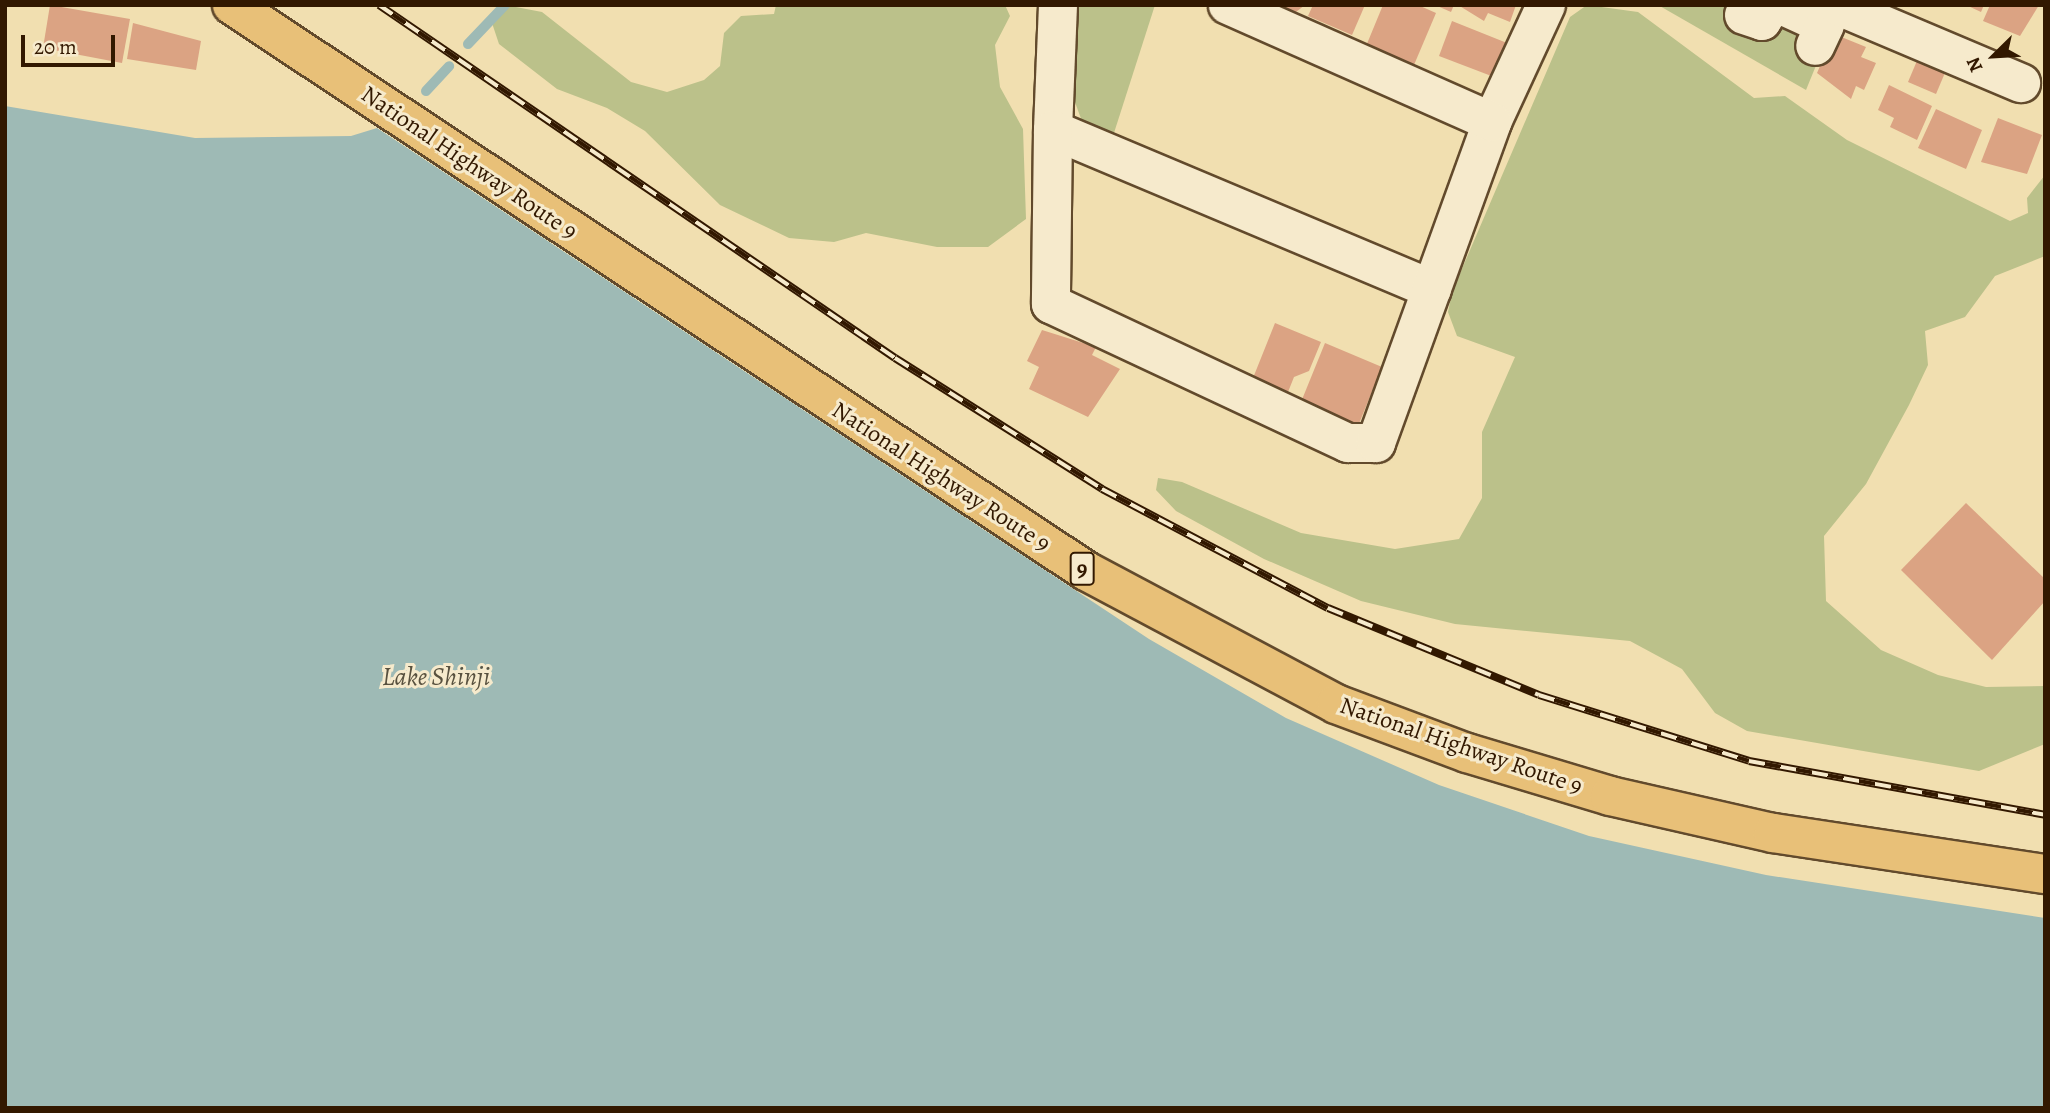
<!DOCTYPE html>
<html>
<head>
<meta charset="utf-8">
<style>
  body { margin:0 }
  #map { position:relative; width:2050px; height:1113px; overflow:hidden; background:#f1dfb0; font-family:Alegreya,serif }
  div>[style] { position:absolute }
  .green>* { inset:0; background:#bbc18a }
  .water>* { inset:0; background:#9ebab5 }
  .stream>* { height:10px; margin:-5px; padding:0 5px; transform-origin:5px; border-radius:5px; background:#9ebab5 }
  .building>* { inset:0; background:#dba383 }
  .roads { filter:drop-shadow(2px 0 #624a2c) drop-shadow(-2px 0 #624a2c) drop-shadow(0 2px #624a2c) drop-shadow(0 -2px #624a2c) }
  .minor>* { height:38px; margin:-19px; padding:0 19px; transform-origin:19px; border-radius:19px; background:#f6eacc }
  .highway>* { height:38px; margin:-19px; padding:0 19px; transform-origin:19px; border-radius:19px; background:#e8c078 }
  .rail>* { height:8px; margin-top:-4px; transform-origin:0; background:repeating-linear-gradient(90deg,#f6eacc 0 16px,#321800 0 32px); box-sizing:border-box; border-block:2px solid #321800 }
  span { translate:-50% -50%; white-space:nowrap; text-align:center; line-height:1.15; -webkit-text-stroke:6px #f6eacc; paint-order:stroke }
  .shield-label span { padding:2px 5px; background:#f6eacc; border:2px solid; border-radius:5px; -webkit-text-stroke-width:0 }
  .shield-label { font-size:23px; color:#321800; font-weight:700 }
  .street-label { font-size:24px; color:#321800 }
  .water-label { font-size:26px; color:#58513f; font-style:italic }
  .frame { position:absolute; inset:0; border:7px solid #321800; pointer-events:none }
  .north { position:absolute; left:1959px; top:21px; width:70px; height:70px; -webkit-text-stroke:5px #f6eacc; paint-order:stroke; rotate:246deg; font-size:19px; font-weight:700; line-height:28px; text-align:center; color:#321800 }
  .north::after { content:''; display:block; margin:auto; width:24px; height:32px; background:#321800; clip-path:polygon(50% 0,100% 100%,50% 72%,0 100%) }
  .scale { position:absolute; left:21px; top:35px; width:94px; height:32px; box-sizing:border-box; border:4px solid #321800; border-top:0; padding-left:9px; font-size:21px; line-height:24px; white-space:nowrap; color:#321800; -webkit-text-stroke:5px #f6eacc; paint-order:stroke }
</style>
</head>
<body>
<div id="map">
  <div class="green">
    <div style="clip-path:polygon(506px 5px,542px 12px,631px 82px,667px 92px,704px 80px,720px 66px,724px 33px,741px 16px,774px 14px,776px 5px,1005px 5px,1010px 16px,995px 45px,1000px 87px,1023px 129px,1026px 219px,988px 247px,937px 247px,866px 233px,834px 242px,789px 238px,720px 205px,645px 131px,607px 108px,557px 89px,499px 44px,491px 20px)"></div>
    <div style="clip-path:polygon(1072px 5px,1155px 5px,1113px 136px,1083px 124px,1069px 86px)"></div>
    <div style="clip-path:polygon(1587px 5px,1638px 12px,1754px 98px,1785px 96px,1847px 140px,2010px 221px,2028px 213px,2027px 198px,2045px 175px,2045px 256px,1995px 276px,1965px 317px,1925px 331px,1928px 365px,1909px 405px,1866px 484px,1824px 536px,1826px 601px,1881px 650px,1938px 675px,1986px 687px,2045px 686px,2045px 744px,1979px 771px,1747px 731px,1715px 713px,1682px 669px,1630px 641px,1455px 624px,1361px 601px,1264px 559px,1176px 511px,1156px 490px,1158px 478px,1182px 482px,1301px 533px,1395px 549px,1459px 539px,1482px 498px,1482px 432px,1515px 357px,1457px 336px,1448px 312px,1452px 292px,1570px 17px)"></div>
    <div style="clip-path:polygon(1658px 5px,1790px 5px,1833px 24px,1806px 90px)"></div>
  </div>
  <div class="water">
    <div style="clip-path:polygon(5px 106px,195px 138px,351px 136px,377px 128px,1149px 639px,1286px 718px,1439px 785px,1589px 836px,1766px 875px,2045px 918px,2045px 1108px,5px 1108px)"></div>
  </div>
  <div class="stream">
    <div style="left:468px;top:44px;width:54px;rotate:-46.5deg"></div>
    <div style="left:426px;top:91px;width:34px;rotate:-47deg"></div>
  </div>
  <div class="building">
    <div style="clip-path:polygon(50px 5px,130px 19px,122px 63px,43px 48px)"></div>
    <div style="clip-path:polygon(1270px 5px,1305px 5px,1292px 15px)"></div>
    <div style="clip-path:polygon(1313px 5px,1365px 5px,1352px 35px,1308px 16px)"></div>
    <div style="clip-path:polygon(1383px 5px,1418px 5px,1436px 13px,1411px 72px,1364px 51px)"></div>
    <div style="clip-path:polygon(1435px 5px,1454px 5px,1451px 12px)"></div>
    <div style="clip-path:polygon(1458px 5px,1516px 5px,1510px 22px,1488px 13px,1484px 21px)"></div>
    <div style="clip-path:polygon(1966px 5px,1984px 5px,1981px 12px)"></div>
    <div style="clip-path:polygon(1990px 5px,2039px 5px,2020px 36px,1983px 21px)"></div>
    <div style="clip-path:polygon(1452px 21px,1507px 43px,1494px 77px,1439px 56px)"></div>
    <div style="clip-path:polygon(133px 23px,201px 41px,196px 70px,127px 59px)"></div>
    <div style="clip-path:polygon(1834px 34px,1866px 47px,1861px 57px,1876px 63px,1864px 90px,1856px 86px,1851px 99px,1817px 73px)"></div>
    <div style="clip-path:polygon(1919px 56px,1947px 68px,1936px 94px,1908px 82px)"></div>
    <div style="clip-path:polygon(1889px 85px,1932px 106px,1917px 140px,1890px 127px,1894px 118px,1878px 110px)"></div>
    <div style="clip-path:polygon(1936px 109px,1982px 130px,1966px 169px,1918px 148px)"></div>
    <div style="clip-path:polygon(1998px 118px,2042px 135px,2027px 174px,1981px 162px)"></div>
    <div style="clip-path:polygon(1275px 323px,1321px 342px,1309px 371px,1294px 377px,1288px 392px,1253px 378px)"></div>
    <div style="clip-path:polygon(1042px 330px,1096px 347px,1092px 355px,1120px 369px,1088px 417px,1029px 389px,1039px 367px,1027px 361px)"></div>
    <div style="clip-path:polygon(1325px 343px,1382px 367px,1358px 426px,1301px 402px)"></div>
    <div style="clip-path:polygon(1966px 503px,2045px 579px,2045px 601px,1992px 660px,1901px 570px)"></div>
  </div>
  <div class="roads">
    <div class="minor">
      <div style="left:1058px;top:5px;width:125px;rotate:92.3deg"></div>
      <div style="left:1053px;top:130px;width:411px;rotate:22.8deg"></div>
      <div style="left:1781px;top:5px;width:48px;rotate:24.4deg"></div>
      <div style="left:1825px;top:25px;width:23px;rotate:115deg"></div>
      <div style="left:1836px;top:5px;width:201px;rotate:22.9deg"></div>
      <div style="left:1744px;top:15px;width:19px;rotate:18deg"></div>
      <div style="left:1762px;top:21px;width:19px;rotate:-58deg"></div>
      <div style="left:1492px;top:122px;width:129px;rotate:-65.2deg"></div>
      <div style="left:1053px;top:130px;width:174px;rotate:90.7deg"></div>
      <div style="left:1051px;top:304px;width:328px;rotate:25.1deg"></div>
      <div style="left:1348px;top:443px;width:28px"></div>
      <div style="left:1376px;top:443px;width:341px;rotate:-70.1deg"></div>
      <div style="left:1492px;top:122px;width:289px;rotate:-156.1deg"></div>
    </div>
    <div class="highway">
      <div style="left:232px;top:5px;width:1025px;rotate:33.53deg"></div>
      <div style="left:1086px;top:571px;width:283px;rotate:28deg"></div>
      <div style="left:1336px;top:704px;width:140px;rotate:20.5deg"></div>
      <div style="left:1467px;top:753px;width:149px;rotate:16.7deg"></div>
      <div style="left:1610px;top:796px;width:167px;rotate:12.8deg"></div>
      <div style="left:1773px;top:833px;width:275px;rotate:8.6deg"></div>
    </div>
  </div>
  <div class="rail">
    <div style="left:379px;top:5px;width:625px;rotate:34.38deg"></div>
    <div style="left:895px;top:358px;width:245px;rotate:32.3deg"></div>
    <div style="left:1102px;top:489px;width:255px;rotate:27.8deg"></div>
    <div style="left:1328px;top:608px;width:228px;rotate:22.4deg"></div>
    <div style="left:1539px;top:695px;width:220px;rotate:17.4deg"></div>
    <div style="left:1749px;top:761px;width:301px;rotate:10.3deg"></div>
  </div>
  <div class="shield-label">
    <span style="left:1082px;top:569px">9</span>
  </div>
  <div class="street-label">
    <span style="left:469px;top:163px;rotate:34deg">National Highway Route 9</span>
    <span style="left:941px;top:477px;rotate:33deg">National Highway Route 9</span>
    <span style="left:1461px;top:746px;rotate:19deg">National Highway Route 9</span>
  </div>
  <div class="water-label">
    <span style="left:436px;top:677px">Lake Shinji</span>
  </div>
  <div class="frame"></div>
  <div class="north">N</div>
  <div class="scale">20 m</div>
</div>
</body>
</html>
